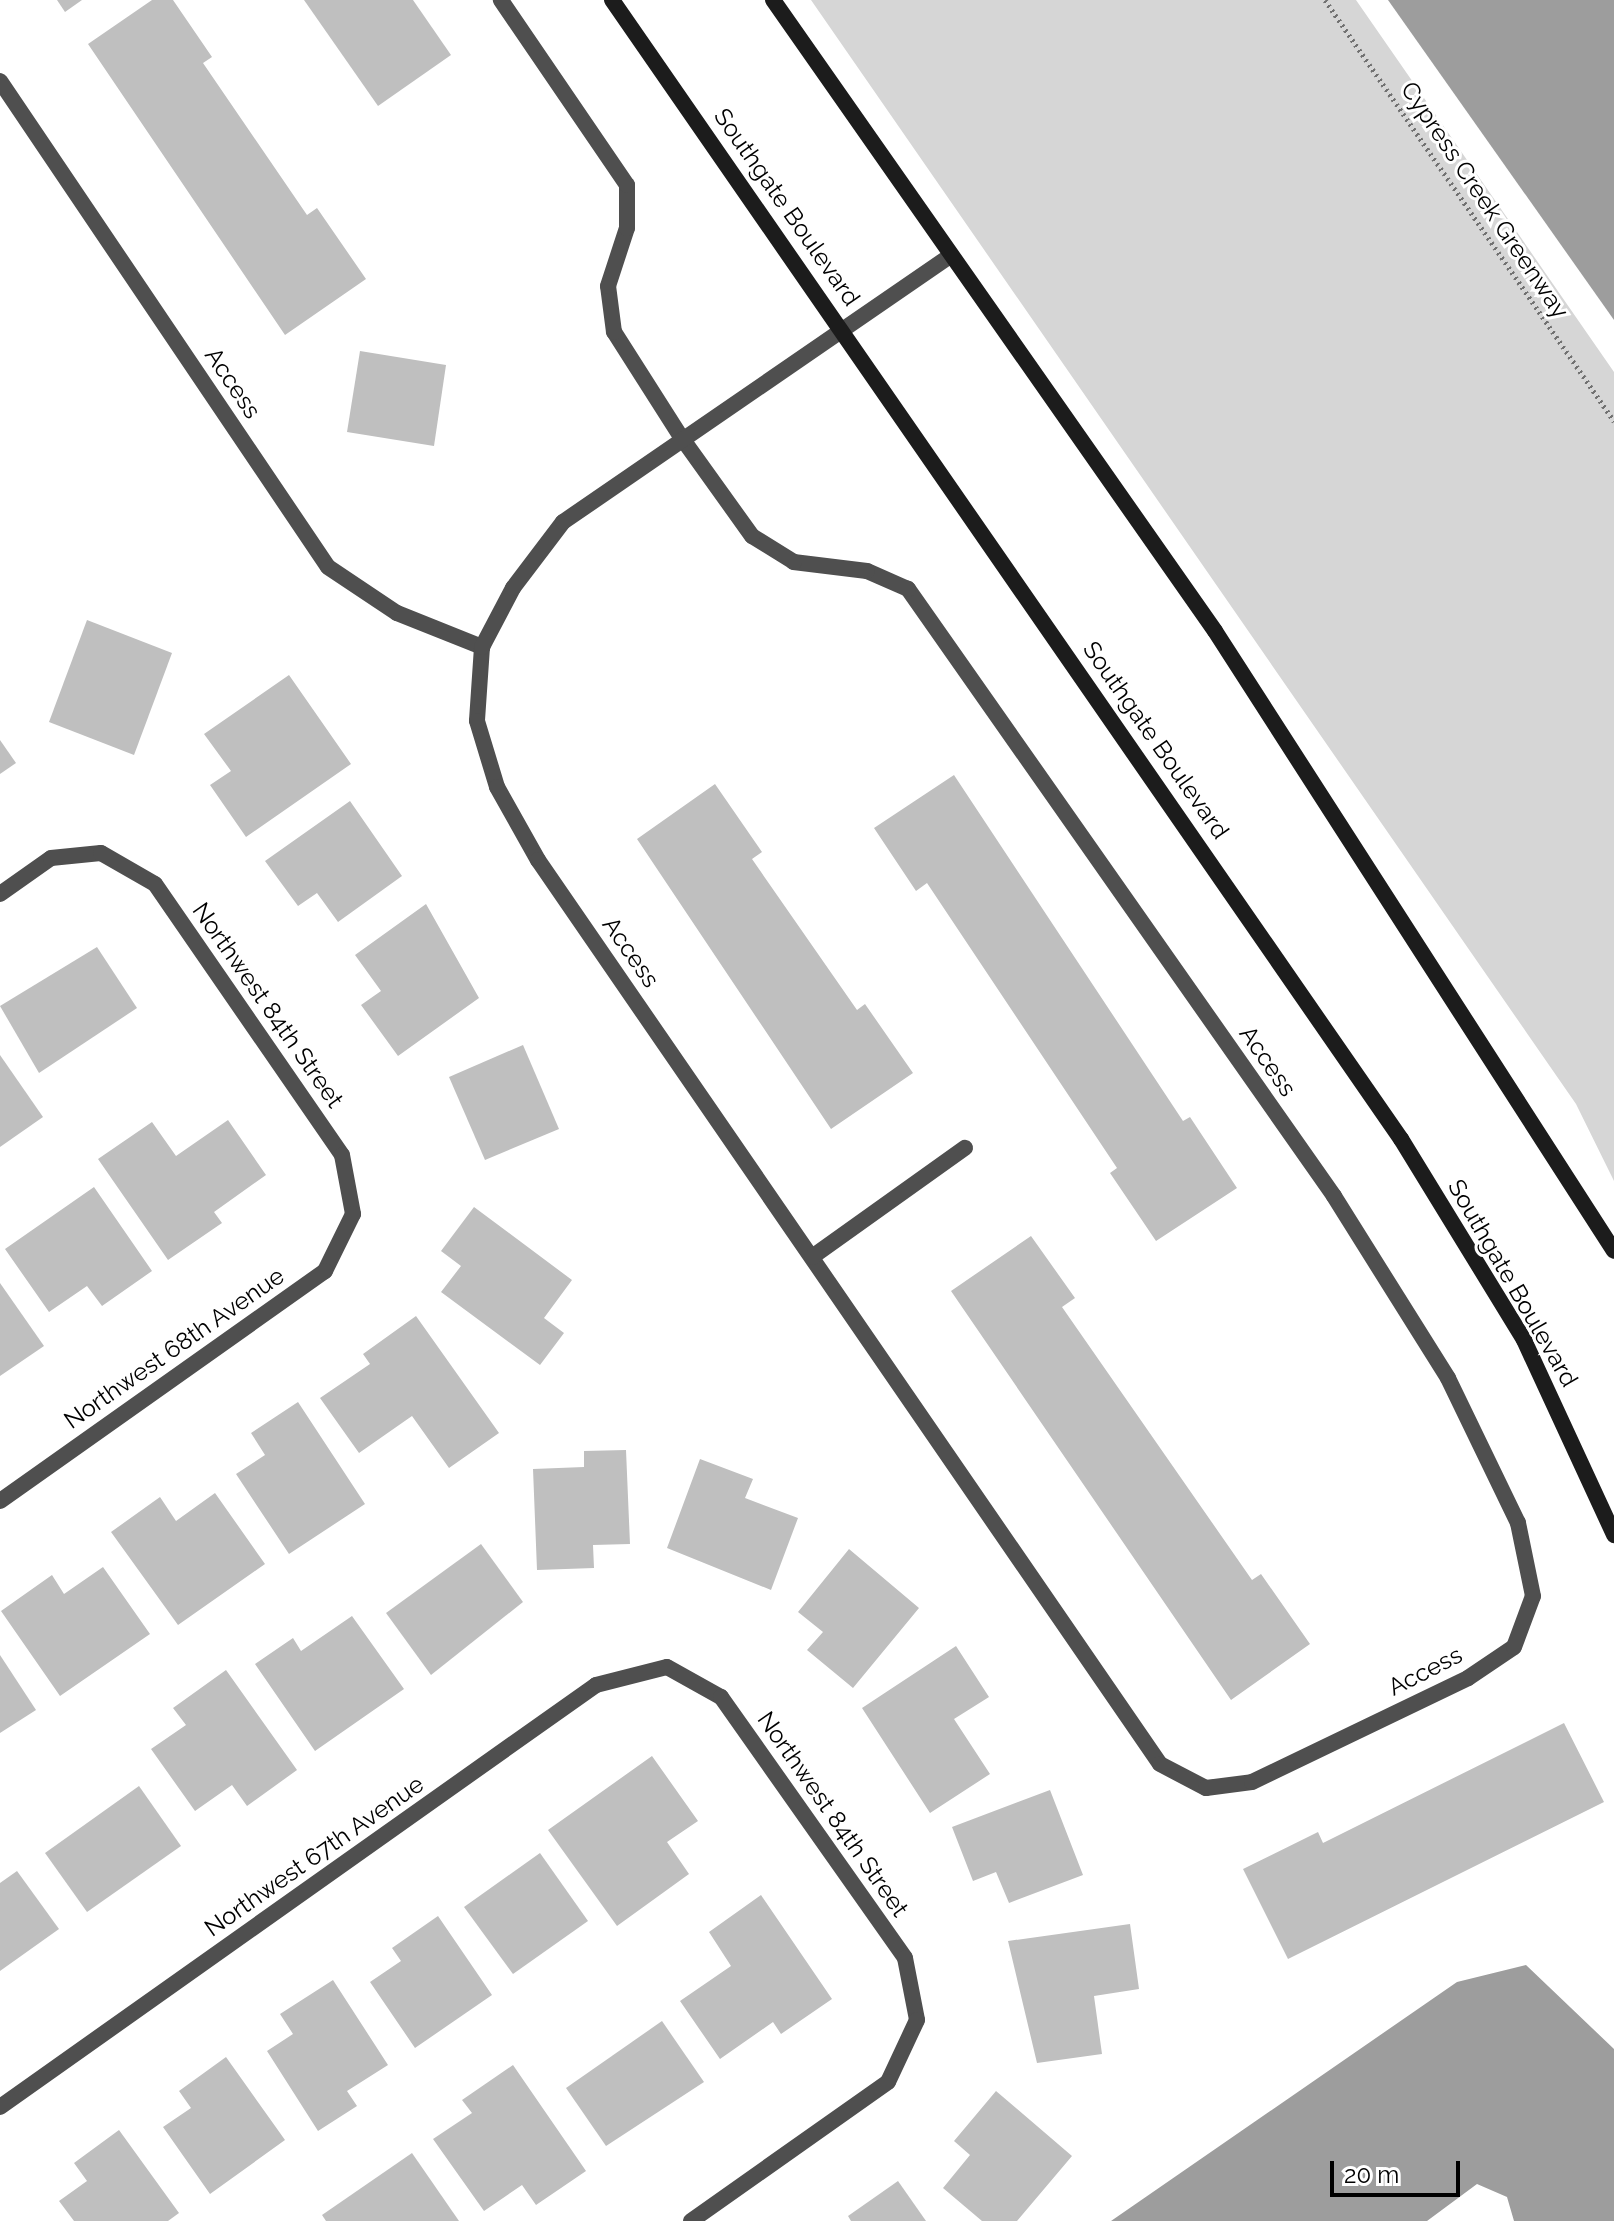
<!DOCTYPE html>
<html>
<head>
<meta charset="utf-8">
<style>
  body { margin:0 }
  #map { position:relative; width:1614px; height:2221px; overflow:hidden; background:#fff; font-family:Raleway,sans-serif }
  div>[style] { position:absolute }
  .green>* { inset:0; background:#d6d6d6 }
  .water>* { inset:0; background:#9d9d9d }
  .building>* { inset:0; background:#bfbfbf }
  .path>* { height:5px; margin-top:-2.5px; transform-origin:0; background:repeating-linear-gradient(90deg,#717171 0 2px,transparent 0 6px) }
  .lane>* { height:16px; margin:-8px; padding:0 8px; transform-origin:8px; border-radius:8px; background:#4f4f4f }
  .street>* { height:16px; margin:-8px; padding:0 8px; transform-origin:8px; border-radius:8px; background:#4f4f4f }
  .secondary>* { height:16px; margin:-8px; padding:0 8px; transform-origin:8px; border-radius:8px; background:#1c1c1c }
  span { translate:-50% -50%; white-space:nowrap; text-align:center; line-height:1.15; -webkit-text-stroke:6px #fff; paint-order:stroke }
  .street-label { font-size:24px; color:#000 }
  .scale { position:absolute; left:1330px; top:2161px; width:130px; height:36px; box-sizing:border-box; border:4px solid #000; border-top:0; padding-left:10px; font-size:24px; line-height:28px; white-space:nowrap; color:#000; -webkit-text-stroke:6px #fff; paint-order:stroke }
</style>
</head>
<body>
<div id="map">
  <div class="green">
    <div style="clip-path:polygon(811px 0,1356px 0,1614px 372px,1614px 1181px,1576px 1104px)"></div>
  </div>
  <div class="water">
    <div style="clip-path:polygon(1388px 0,1614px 0,1614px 320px)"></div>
    <div style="clip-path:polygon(1526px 1965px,1614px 2049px,1614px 2221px,1514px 2221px,1507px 2197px,1477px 2184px,1427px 2221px,1111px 2221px,1457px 1982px)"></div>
  </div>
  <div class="building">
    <div style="clip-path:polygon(57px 0,82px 0,65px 12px)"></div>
    <div style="clip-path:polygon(152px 0,173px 0,212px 57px,203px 63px,307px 215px,317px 208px,366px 279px,285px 335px,88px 44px)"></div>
    <div style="clip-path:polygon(304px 0,413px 0,451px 55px,378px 106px)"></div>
    <div style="clip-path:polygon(360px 351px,446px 365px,434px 446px,347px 432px)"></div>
    <div style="clip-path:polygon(87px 620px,172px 653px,134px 755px,49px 722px)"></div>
    <div style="clip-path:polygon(289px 675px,351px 764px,246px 837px,210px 785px,231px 771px,204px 734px)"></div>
    <div style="clip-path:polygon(0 740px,16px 763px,0 774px)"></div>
    <div style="clip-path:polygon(954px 775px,1183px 1121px,1190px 1117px,1237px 1188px,1156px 1241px,1110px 1173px,1117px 1168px,927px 883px,916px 891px,874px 828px)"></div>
    <div style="clip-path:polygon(715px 784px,762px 852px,752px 859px,857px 1010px,865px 1004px,913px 1073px,831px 1129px,637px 839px)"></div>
    <div style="clip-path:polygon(350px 801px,402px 876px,338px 922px,317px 893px,298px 906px,265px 861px)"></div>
    <div style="clip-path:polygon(426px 904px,479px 998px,398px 1056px,361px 1005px,381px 991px,355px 955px)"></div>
    <div style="clip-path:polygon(97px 947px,137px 1008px,39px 1073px,0 1006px)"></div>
    <div style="clip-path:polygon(523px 1045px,559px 1129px,485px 1160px,449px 1077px)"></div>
    <div style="clip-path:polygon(0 1055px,43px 1117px,0 1147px)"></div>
    <div style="clip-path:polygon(228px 1120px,266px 1175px,214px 1212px,222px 1223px,168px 1260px,98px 1159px,152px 1122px,176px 1156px)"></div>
    <div style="clip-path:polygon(94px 1187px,152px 1271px,102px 1306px,87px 1286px,49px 1312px,5px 1249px)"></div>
    <div style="clip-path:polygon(474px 1207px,572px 1280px,544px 1318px,564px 1333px,540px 1365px,441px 1292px,461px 1266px,441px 1251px)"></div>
    <div style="clip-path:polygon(1031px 1236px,1075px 1298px,1062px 1307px,1252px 1580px,1261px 1574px,1310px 1644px,1231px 1700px,951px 1291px)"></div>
    <div style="clip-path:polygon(0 1283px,44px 1346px,0 1376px)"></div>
    <div style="clip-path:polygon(416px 1316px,499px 1433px,449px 1468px,412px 1416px,359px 1453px,320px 1398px,370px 1364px,363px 1354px)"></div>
    <div style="clip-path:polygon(298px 1402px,365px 1504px,289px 1554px,236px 1474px,265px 1455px,251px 1433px)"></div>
    <div style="clip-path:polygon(626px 1450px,630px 1544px,593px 1545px,594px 1568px,537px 1570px,533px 1469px,584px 1467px,584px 1451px)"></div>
    <div style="clip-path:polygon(700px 1459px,753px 1479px,745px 1498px,798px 1518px,771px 1590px,667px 1548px)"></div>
    <div style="clip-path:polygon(215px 1493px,265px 1564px,178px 1625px,111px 1532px,160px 1497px,176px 1521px)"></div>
    <div style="clip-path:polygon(481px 1544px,523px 1602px,431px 1675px,386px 1613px)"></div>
    <div style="clip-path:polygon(849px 1549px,919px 1608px,853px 1688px,807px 1650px,823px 1632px,798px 1612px)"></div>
    <div style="clip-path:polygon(103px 1567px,150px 1634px,60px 1696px,1px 1611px,52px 1575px,64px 1594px)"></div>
    <div style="clip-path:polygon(352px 1616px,404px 1689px,315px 1751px,255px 1664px,293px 1638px,301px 1651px)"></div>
    <div style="clip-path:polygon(956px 1646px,989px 1697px,954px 1719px,990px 1774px,930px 1813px,862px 1708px)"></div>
    <div style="clip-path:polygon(0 1655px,36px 1710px,0 1733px)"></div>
    <div style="clip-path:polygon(226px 1670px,297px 1770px,247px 1806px,232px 1785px,195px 1811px,151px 1749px,186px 1725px,173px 1708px)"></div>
    <div style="clip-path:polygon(1564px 1723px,1604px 1802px,1288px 1959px,1243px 1869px,1318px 1832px,1323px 1843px)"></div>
    <div style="clip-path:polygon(652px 1756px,698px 1821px,667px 1842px,689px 1874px,617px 1926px,548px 1830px)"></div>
    <div style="clip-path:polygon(139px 1786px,181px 1846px,87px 1912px,45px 1853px)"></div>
    <div style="clip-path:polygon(1050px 1790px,1083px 1875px,1009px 1903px,996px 1872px,973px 1881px,952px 1827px)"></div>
    <div style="clip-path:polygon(540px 1853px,588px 1921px,513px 1974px,464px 1907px)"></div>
    <div style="clip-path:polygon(17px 1871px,59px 1929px,0 1971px,0 1883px)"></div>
    <div style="clip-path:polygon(761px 1895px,832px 1999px,781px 2034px,773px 2022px,720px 2059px,680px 2001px,731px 1966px,709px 1932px)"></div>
    <div style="clip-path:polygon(438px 1916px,492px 1995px,415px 2048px,370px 1982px,401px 1961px,392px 1948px)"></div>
    <div style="clip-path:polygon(1130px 1924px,1139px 1989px,1094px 1996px,1102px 2054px,1037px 2063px,1008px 1941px)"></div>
    <div style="clip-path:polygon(333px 1980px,388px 2065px,347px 2091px,357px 2106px,318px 2131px,267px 2051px,293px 2034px,280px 2014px)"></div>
    <div style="clip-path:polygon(662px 2021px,704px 2082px,606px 2146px,566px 2088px)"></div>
    <div style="clip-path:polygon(226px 2057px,285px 2140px,210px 2194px,163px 2127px,191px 2108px,179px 2091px)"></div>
    <div style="clip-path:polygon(513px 2065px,586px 2171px,536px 2205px,522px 2185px,484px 2211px,433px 2139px,472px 2113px,462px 2100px)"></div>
    <div style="clip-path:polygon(996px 2091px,1072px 2156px,1017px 2221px,982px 2221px,943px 2188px,970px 2155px,954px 2141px)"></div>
    <div style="clip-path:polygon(119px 2130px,179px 2213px,168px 2221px,74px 2221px,59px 2201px,87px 2181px,74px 2163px)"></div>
    <div style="clip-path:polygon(412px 2153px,459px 2221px,326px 2221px,322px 2215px)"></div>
    <div style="clip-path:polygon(898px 2181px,926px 2221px,851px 2221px,848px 2216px)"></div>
  </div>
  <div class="path">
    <div style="left:1325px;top:0;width:511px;rotate:55.53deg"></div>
  </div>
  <div class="lane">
    <div style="left:0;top:81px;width:586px;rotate:55.98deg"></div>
    <div style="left:328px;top:567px;width:83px;rotate:33.7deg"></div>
    <div style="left:397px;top:613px;width:92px;rotate:21.8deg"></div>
    <div style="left:482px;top:647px;width:74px;rotate:93.9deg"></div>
    <div style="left:477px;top:721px;width:69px;rotate:73.1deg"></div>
    <div style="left:497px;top:787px;width:84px;rotate:60.7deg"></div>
    <div style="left:538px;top:860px;width:1097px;rotate:55.47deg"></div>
    <div style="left:1160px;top:1764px;width:52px;rotate:27.6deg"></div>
    <div style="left:1206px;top:1788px;width:46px;rotate:-7.4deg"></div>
    <div style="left:1252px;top:1782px;width:240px;rotate:-25.7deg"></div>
    <div style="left:1468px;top:1678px;width:55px;rotate:-34deg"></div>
    <div style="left:1514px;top:1647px;width:54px;rotate:-69.6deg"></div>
    <div style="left:1533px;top:1596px;width:75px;rotate:-101.6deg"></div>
    <div style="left:1518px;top:1523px;width:161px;rotate:-115.8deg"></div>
    <div style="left:1448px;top:1378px;width:215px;rotate:-122.1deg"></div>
    <div style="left:1334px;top:1196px;width:742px;rotate:-125.06deg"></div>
    <div style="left:908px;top:589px;width:45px;rotate:-156.3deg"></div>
    <div style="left:867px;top:571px;width:74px;rotate:-173deg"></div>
    <div style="left:794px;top:562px;width:49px;rotate:-148.2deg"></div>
    <div style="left:752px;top:536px;width:122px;rotate:-125.6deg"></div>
    <div style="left:681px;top:437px;width:125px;rotate:-122.5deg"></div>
    <div style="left:614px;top:332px;width:46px;rotate:-97.4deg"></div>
    <div style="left:608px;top:286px;width:61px;rotate:-71.9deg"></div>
    <div style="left:627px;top:228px;width:43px;rotate:-90deg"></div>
    <div style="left:627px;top:185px;width:224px;rotate:-124.3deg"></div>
    <div style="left:482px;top:647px;width:67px;rotate:-62.3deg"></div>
    <div style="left:513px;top:588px;width:83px;rotate:-52.9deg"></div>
    <div style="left:563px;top:522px;width:471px;rotate:-34.5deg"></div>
    <div style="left:812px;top:1257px;width:188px;rotate:-35.5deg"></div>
  </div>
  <div class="street">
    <div style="left:0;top:894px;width:62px;rotate:-35.2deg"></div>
    <div style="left:51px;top:858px;width:50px;rotate:-5.7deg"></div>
    <div style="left:101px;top:853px;width:62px;rotate:29.9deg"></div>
    <div style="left:155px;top:884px;width:329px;rotate:55.4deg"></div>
    <div style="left:342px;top:1155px;width:60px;rotate:79.4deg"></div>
    <div style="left:353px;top:1214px;width:64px;rotate:116.2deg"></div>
    <div style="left:325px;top:1271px;width:398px;rotate:144.7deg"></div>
    <div style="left:0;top:2107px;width:730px;rotate:-35.3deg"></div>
    <div style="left:596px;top:1685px;width:73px;rotate:-14.2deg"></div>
    <div style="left:667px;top:1667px;width:62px;rotate:29.1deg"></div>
    <div style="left:721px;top:1697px;width:319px;rotate:54.8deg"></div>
    <div style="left:905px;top:1958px;width:63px;rotate:79deg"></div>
    <div style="left:917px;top:2020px;width:68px;rotate:115.1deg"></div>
    <div style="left:888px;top:2082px;width:241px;rotate:144.8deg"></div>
  </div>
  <div class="secondary">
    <div style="left:612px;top:0;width:1386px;rotate:55.29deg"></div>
    <div style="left:1401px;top:1139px;width:236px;rotate:58.5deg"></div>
    <div style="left:1524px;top:1340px;width:215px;rotate:65.2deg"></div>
    <div style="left:773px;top:0;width:770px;rotate:54.99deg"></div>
    <div style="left:1215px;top:631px;width:737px;rotate:57.24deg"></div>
  </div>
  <div class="street-label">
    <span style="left:1485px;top:200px;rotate:56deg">Cypress Creek Greenway</span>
    <span style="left:787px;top:207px;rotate:55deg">Southgate Boulevard</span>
    <span style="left:233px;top:383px;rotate:56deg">Access</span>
    <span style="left:1156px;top:740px;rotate:55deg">Southgate Boulevard</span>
    <span style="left:631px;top:952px;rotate:55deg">Access</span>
    <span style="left:268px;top:1005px;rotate:55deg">Northwest 84th Street</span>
    <span style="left:1268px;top:1061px;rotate:55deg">Access</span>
    <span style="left:1513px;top:1283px;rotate:60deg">Southgate Boulevard</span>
    <span style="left:174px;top:1348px;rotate:-35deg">Northwest 68th Avenue</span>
    <span style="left:1425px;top:1671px;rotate:-27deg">Access</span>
    <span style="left:833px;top:1814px;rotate:55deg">Northwest 84th Street</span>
    <span style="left:314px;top:1856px;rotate:-35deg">Northwest 67th Avenue</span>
  </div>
  <div class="scale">20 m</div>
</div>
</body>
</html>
